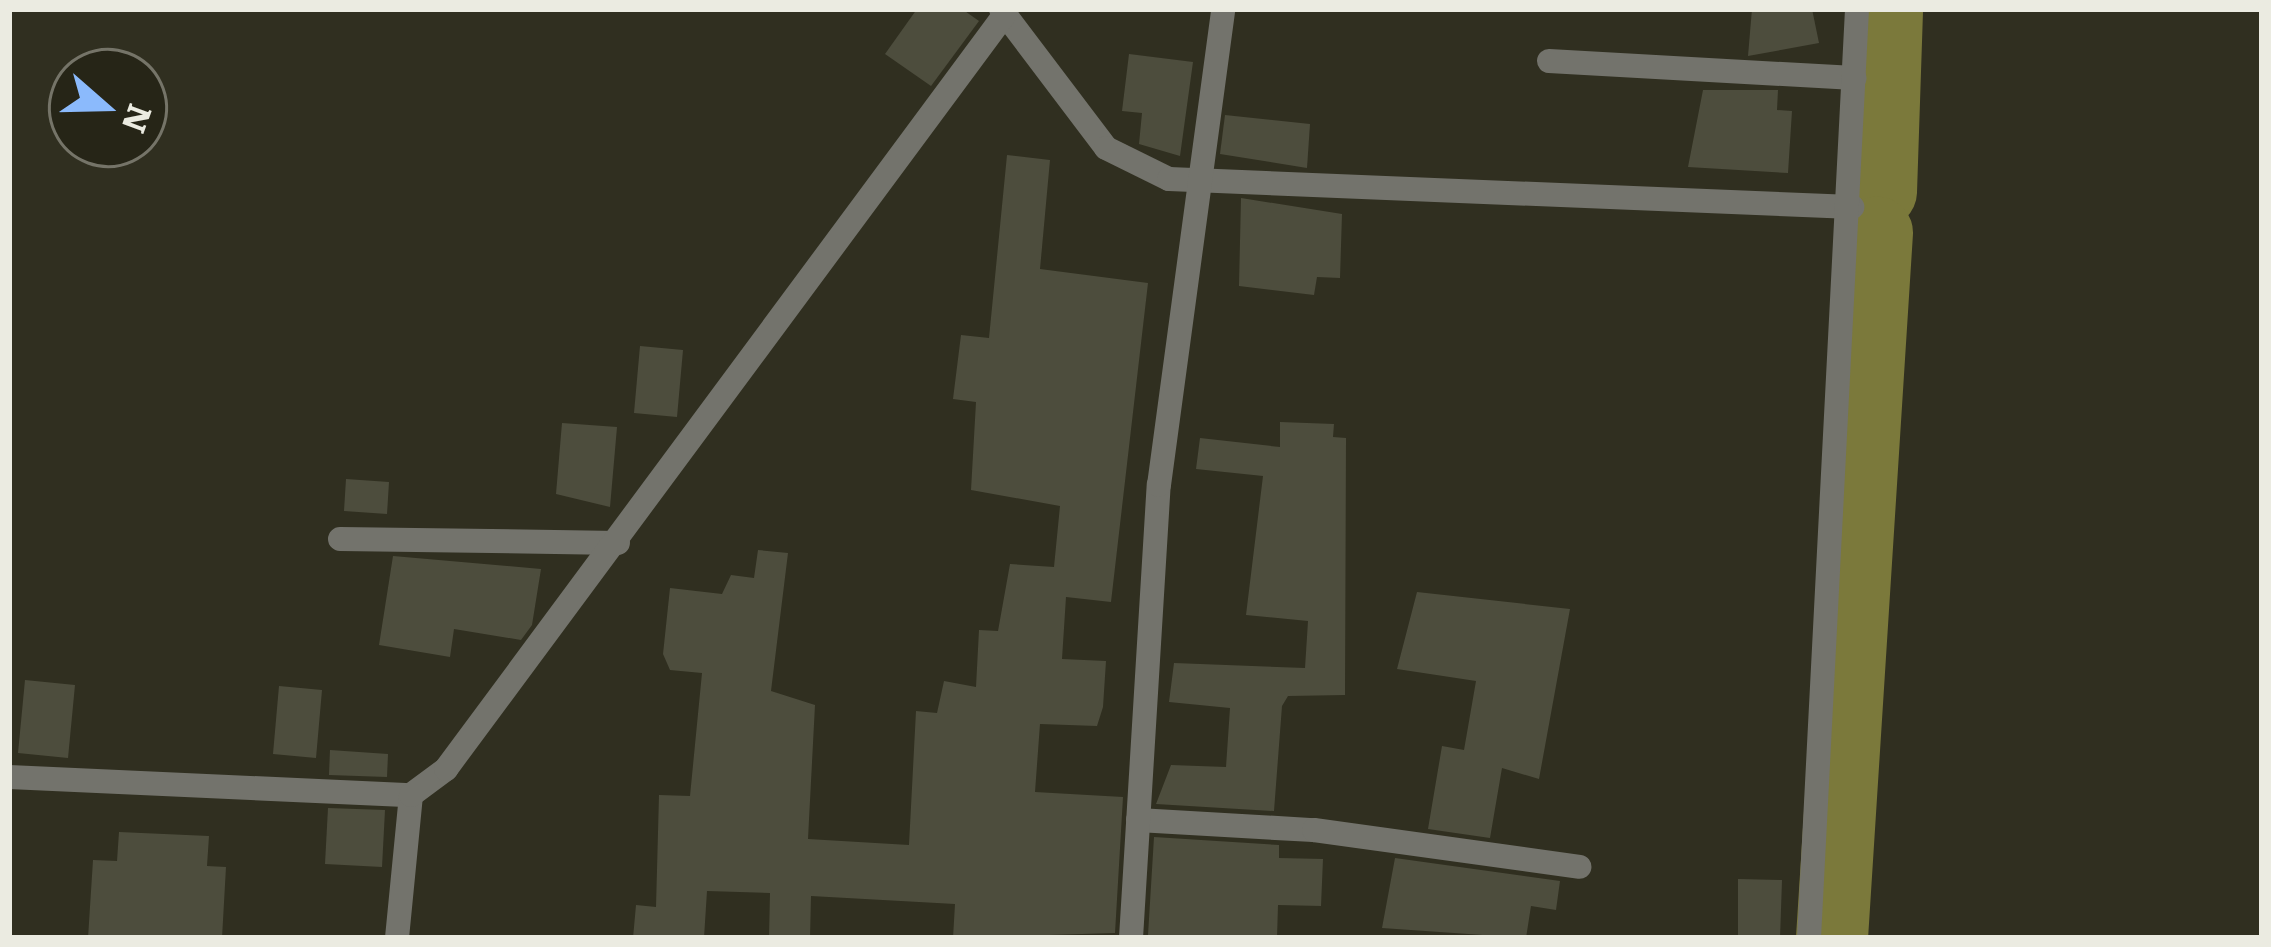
<!DOCTYPE html>
<html>
<head>
<meta charset="utf-8">
<style>
  body { margin:0 }
  #map { position:relative; width:2271px; height:947px; overflow:hidden; background:#302f20; font-family:Literata,serif }
  div>[style] { position:absolute }
  .river>* { height:72px; margin:-36px; padding:0 36px; transform-origin:36px; border-radius:36px; background:#7b793b }
  .building>* { inset:0; background:#4d4d3d }
  .minor>* { height:24px; margin:-12px; padding:0 12px; transform-origin:12px; border-radius:12px; background:#73736c }
  span { translate:-50% -50%; white-space:nowrap; text-align:center; line-height:1.15; -webkit-text-stroke:9px #262517; paint-order:stroke }
  .frame { position:absolute; inset:0; border:12px solid #ebebe1; pointer-events:none }
  .north { position:absolute; left:48px; top:48px; width:120px; height:120px; box-sizing:border-box; background:#262517; border:3px solid #757468; border-radius:50%; rotate:110deg; font-size:33px; font-weight:700; line-height:48px; text-align:center; color:#ebebe1 }
  .north::after { content:''; display:block; margin:auto; width:42px; height:54px; background:#8bbafc; clip-path:polygon(50% 0,100% 100%,50% 72%,0 100%) }
</style>
</head>
<body>
<div id="map">
  <div class="river">
    <div style="left:1881px;top:192px;width:183px;rotate:-88.1deg"></div>
    <div style="left:1832px;top:938px;width:707px;rotate:-86.35deg"></div>
  </div>
  <div class="building">
    <div style="clip-path:polygon(917px 9px,962px 9px,979px 21px,931px 86px,885px 54px)"></div>
    <div style="clip-path:polygon(1752px 9px,1812px 9px,1819px 43px,1748px 56px)"></div>
    <div style="clip-path:polygon(1129px 54px,1193px 62px,1180px 156px,1139px 144px,1142px 113px,1122px 111px)"></div>
    <div style="clip-path:polygon(1703px 90px,1778px 90px,1777px 110px,1792px 111px,1788px 173px,1688px 167px)"></div>
    <div style="clip-path:polygon(1225px 115px,1310px 124px,1307px 168px,1220px 154px)"></div>
    <div style="clip-path:polygon(1007px 155px,1050px 160px,1040px 269px,1148px 283px,1111px 602px,1066px 597px,1062px 659px,1106px 661px,1103px 707px,1097px 726px,1040px 724px,1035px 792px,1123px 797px,1115px 933px,953px 938px,955px 904px,811px 896px,810px 938px,769px 938px,770px 893px,707px 891px,704px 938px,633px 938px,636px 905px,656px 907px,659px 795px,690px 796px,702px 673px,670px 670px,663px 654px,670px 588px,722px 594px,731px 575px,754px 578px,758px 550px,788px 553px,771px 691px,815px 705px,808px 839px,909px 845px,916px 711px,937px 713px,944px 681px,976px 687px,979px 630px,998px 631px,1010px 564px,1054px 567px,1060px 506px,971px 490px,976px 402px,953px 399px,961px 335px,989px 338px)"></div>
    <div style="clip-path:polygon(1241px 198px,1342px 214px,1340px 278px,1317px 277px,1314px 295px,1239px 286px)"></div>
    <div style="clip-path:polygon(640px 346px,683px 350px,677px 417px,634px 413px)"></div>
    <div style="clip-path:polygon(1280px 422px,1334px 424px,1333px 437px,1346px 438px,1345px 695px,1288px 696px,1282px 706px,1274px 811px,1156px 804px,1171px 765px,1226px 767px,1230px 708px,1169px 702px,1174px 663px,1305px 668px,1308px 621px,1246px 615px,1263px 476px,1196px 469px,1200px 438px,1280px 447px)"></div>
    <div style="clip-path:polygon(562px 423px,617px 427px,610px 507px,556px 494px)"></div>
    <div style="clip-path:polygon(346px 479px,389px 482px,387px 514px,344px 511px)"></div>
    <div style="clip-path:polygon(393px 556px,541px 569px,532px 625px,521px 640px,454px 629px,450px 657px,379px 645px)"></div>
    <div style="clip-path:polygon(1417px 592px,1570px 609px,1539px 779px,1502px 768px,1490px 838px,1428px 829px,1442px 746px,1464px 750px,1476px 681px,1397px 669px)"></div>
    <div style="clip-path:polygon(25px 680px,75px 685px,68px 758px,18px 753px)"></div>
    <div style="clip-path:polygon(279px 686px,322px 690px,316px 758px,273px 754px)"></div>
    <div style="clip-path:polygon(330px 750px,388px 754px,387px 777px,329px 775px)"></div>
    <div style="clip-path:polygon(328px 808px,385px 810px,382px 867px,325px 864px)"></div>
    <div style="clip-path:polygon(119px 832px,209px 836px,207px 866px,226px 867px,222px 938px,88px 938px,93px 860px,117px 861px)"></div>
    <div style="clip-path:polygon(1154px 837px,1279px 845px,1279px 858px,1323px 859px,1321px 906px,1278px 905px,1277px 938px,1148px 935px)"></div>
    <div style="clip-path:polygon(1395px 858px,1560px 881px,1556px 910px,1531px 906px,1526px 938px,1382px 928px)"></div>
    <div style="clip-path:polygon(1738px 879px,1782px 880px,1780px 938px,1738px 938px)"></div>
  </div>
  <div class="minor">
    <div style="left:1001px;top:9px;width:174px;rotate:52.9deg"></div>
    <div style="left:1106px;top:148px;width:70px;rotate:26.2deg"></div>
    <div style="left:1169px;top:179px;width:684px;rotate:2.35deg"></div>
    <div style="left:1549px;top:61px;width:306px;rotate:3.2deg"></div>
    <div style="left:340px;top:539px;width:278px;rotate:0.8deg"></div>
    <div style="left:9px;top:777px;width:402px;rotate:2.6deg"></div>
    <div style="left:411px;top:795px;width:144px;rotate:95.6deg"></div>
    <div style="left:411px;top:795px;width:44px;rotate:-36.6deg"></div>
    <div style="left:446px;top:769px;width:939px;rotate:-53.48deg"></div>
    <div style="left:1138px;top:820px;width:176px;rotate:3.3deg"></div>
    <div style="left:1314px;top:830px;width:268px;rotate:7.9deg"></div>
    <div style="left:1131px;top:938px;width:454px;rotate:-86.5deg"></div>
    <div style="left:1159px;top:485px;width:480px;rotate:-82.3deg"></div>
    <div style="left:1809px;top:938px;width:930px;rotate:-87.04deg"></div>
  </div>
  <div class="frame"></div>
  <div class="north">N</div>
</div>
</body>
</html>
